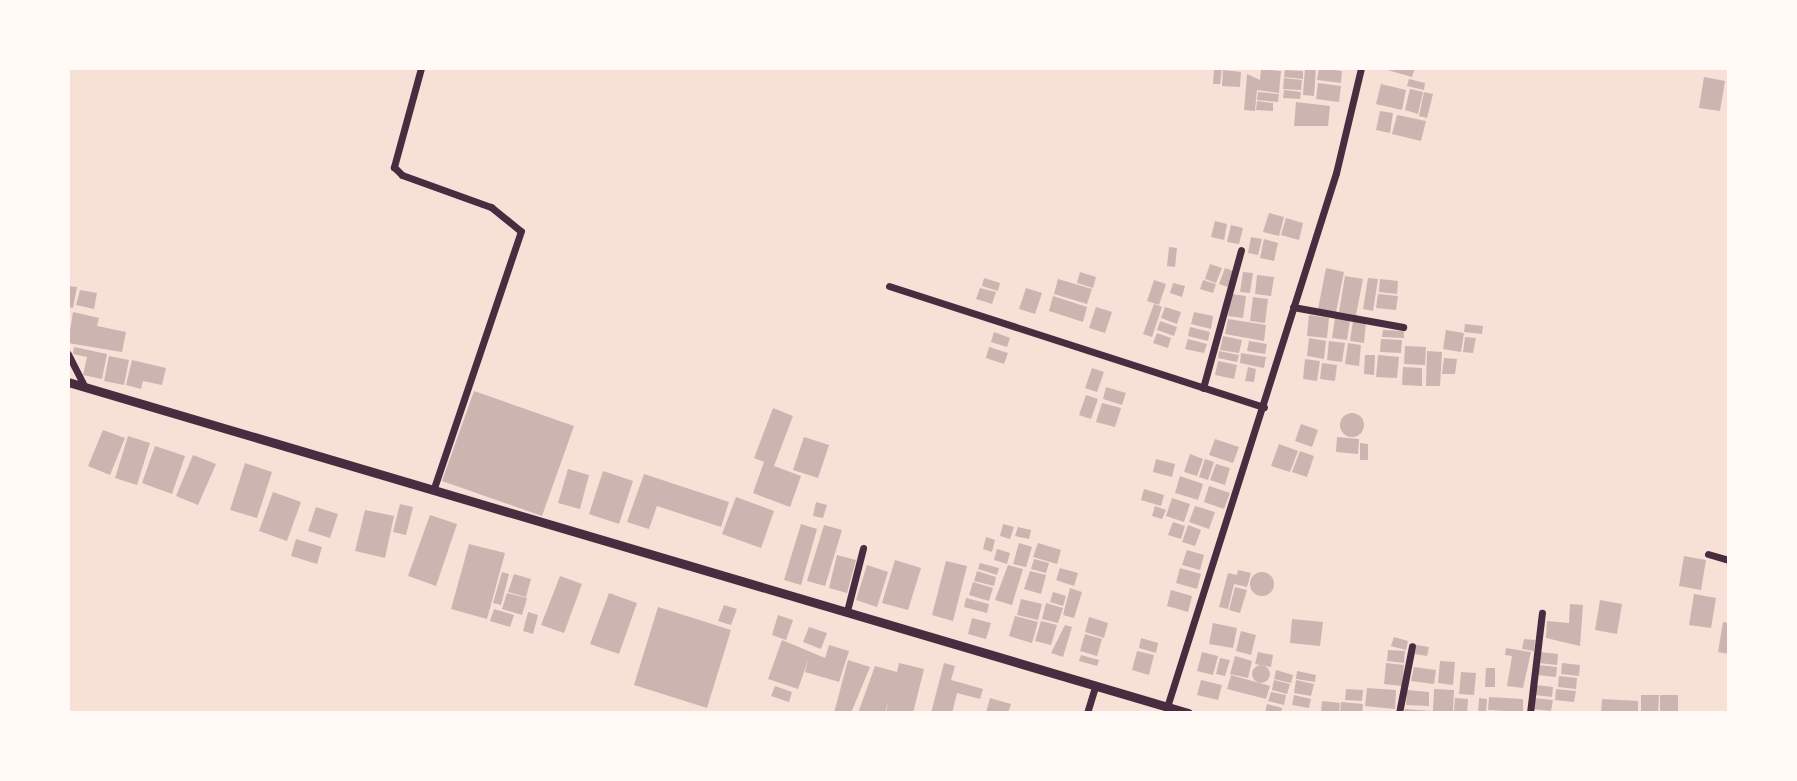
<!DOCTYPE html>
<html>
<head>
<meta charset="utf-8">
<style>
  body { margin:0 }
  #map { position:relative; width:1797px; height:781px; overflow:hidden; background:#f7e1d7; font-family:"Source Sans 3",sans-serif }
  div>[style] { position:absolute }
  .building>* { inset:0; background:#ccb4b1 }
  .round { border-radius:50% }
  .minor>* { height:7px; margin:-3.5px; padding:0 3.5px; transform-origin:3.5px; border-radius:3.5px; background:#4a2c40 }
  .secondary>* { height:9px; margin:-4.5px; padding:0 4.5px; transform-origin:4.5px; border-radius:4.5px; background:#4a2c40 }
  span { translate:-50% -50%; white-space:nowrap; text-align:center; line-height:1.15; -webkit-text-stroke:7px #fffaf5; paint-order:stroke }
  .frame { position:absolute; inset:0; border:70px solid #fffaf5; pointer-events:none }
</style>
</head>
<body>
<div id="map">
  <div class="building">
    <div style="clip-path:polygon(1214px 68px,1222px 68px,1220px 84px,1213px 84px)"></div>
    <div style="clip-path:polygon(1305px 68px,1316px 68px,1314px 96px,1303px 95px)"></div>
    <div style="clip-path:polygon(1319px 68px,1342px 71px,1341px 83px,1317px 80px)"></div>
    <div style="clip-path:polygon(1380px 68px,1415px 68px,1412px 77px)"></div>
    <div style="clip-path:polygon(1261px 69px,1281px 71px,1279px 93px,1257px 90px,1255px 111px,1244px 110px,1247px 74px,1260px 80px)"></div>
    <div style="clip-path:polygon(1223px 70px,1241px 72px,1240px 87px,1222px 86px)"></div>
    <div style="clip-path:polygon(1285px 70px,1303px 71px,1303px 79px,1284px 77px)"></div>
    <div style="clip-path:polygon(1704px 77px,1725px 81px,1720px 111px,1699px 108px)"></div>
    <div style="clip-path:polygon(1284px 78px,1302px 80px,1301px 90px,1283px 89px)"></div>
    <div style="clip-path:polygon(1409px 79px,1425px 83px,1424px 90px,1407px 86px)"></div>
    <div style="clip-path:polygon(1318px 83px,1341px 86px,1339px 102px,1316px 99px)"></div>
    <div style="clip-path:polygon(1381px 84px,1406px 90px,1402px 110px,1376px 104px)"></div>
    <div style="clip-path:polygon(1410px 89px,1423px 92px,1418px 114px,1405px 110px)"></div>
    <div style="clip-path:polygon(1284px 90px,1301px 92px,1300px 99px,1283px 98px)"></div>
    <div style="clip-path:polygon(1258px 92px,1279px 94px,1278px 102px,1257px 100px)"></div>
    <div style="clip-path:polygon(1424px 92px,1433px 94px,1427px 118px,1419px 116px)"></div>
    <div style="clip-path:polygon(1257px 101px,1273px 103px,1273px 111px,1256px 110px)"></div>
    <div style="clip-path:polygon(1296px 102px,1330px 106px,1328px 126px,1294px 126px)"></div>
    <div style="clip-path:polygon(1380px 111px,1393px 113px,1390px 133px,1376px 130px)"></div>
    <div style="clip-path:polygon(1397px 115px,1426px 121px,1421px 141px,1392px 134px)"></div>
    <div style="clip-path:polygon(1269px 213px,1284px 217px,1279px 236px,1263px 232px)"></div>
    <div style="clip-path:polygon(1286px 218px,1303px 223px,1299px 240px,1281px 235px)"></div>
    <div style="clip-path:polygon(1215px 221px,1227px 224px,1224px 240px,1211px 237px)"></div>
    <div style="clip-path:polygon(1231px 225px,1243px 228px,1239px 244px,1227px 242px)"></div>
    <div style="clip-path:polygon(1251px 237px,1262px 239px,1258px 255px,1248px 253px)"></div>
    <div style="clip-path:polygon(1264px 239px,1278px 243px,1274px 261px,1260px 258px)"></div>
    <div style="clip-path:polygon(1169px 247px,1177px 248px,1175px 267px,1167px 266px)"></div>
    <div style="clip-path:polygon(1210px 264px,1222px 268px,1216px 283px,1205px 279px)"></div>
    <div style="clip-path:polygon(1225px 268px,1233px 271px,1228px 287px,1219px 284px)"></div>
    <div style="clip-path:polygon(1326px 268px,1344px 272px,1336px 312px,1318px 309px)"></div>
    <div style="clip-path:polygon(1080px 272px,1096px 277px,1093px 288px,1077px 283px)"></div>
    <div style="clip-path:polygon(1243px 272px,1253px 273px,1250px 293px,1240px 292px)"></div>
    <div style="clip-path:polygon(1257px 275px,1274px 277px,1271px 296px,1255px 294px)"></div>
    <div style="clip-path:polygon(1345px 276px,1363px 279px,1356px 315px,1339px 312px)"></div>
    <div style="clip-path:polygon(984px 278px,1000px 283px,998px 291px,982px 286px)"></div>
    <div style="clip-path:polygon(1368px 278px,1378px 279px,1373px 311px,1363px 309px)"></div>
    <div style="clip-path:polygon(1058px 279px,1092px 289px,1087px 304px,1054px 294px)"></div>
    <div style="clip-path:polygon(1380px 279px,1398px 281px,1397px 294px,1379px 292px)"></div>
    <div style="clip-path:polygon(1154px 280px,1166px 284px,1159px 305px,1147px 301px)"></div>
    <div style="clip-path:polygon(1203px 280px,1216px 284px,1213px 293px,1200px 289px)"></div>
    <div style="clip-path:polygon(1173px 283px,1185px 286px,1182px 297px,1170px 293px)"></div>
    <div style="clip-path:polygon(68px 286px,77px 287px,73px 308px,68px 307px)"></div>
    <div style="clip-path:polygon(980px 288px,996px 292px,992px 304px,976px 299px)"></div>
    <div style="clip-path:polygon(1026px 288px,1042px 293px,1035px 314px,1019px 309px)"></div>
    <div style="clip-path:polygon(80px 290px,97px 293px,94px 309px,76px 305px)"></div>
    <div style="clip-path:polygon(1231px 294px,1246px 296px,1243px 318px,1228px 316px)"></div>
    <div style="clip-path:polygon(1378px 294px,1398px 296px,1396px 310px,1376px 308px)"></div>
    <div style="clip-path:polygon(1053px 296px,1087px 307px,1083px 322px,1049px 311px)"></div>
    <div style="clip-path:polygon(1253px 297px,1268px 299px,1265px 323px,1250px 321px)"></div>
    <div style="clip-path:polygon(1154px 304px,1162px 307px,1152px 337px,1143px 334px)"></div>
    <div style="clip-path:polygon(1096px 307px,1112px 312px,1105px 333px,1089px 328px)"></div>
    <div style="clip-path:polygon(1165px 307px,1181px 312px,1177px 324px,1161px 318px)"></div>
    <div style="clip-path:polygon(73px 312px,99px 318px,97px 326px,126px 332px,122px 352px,68px 343px)"></div>
    <div style="clip-path:polygon(1194px 312px,1213px 316px,1211px 329px,1191px 324px)"></div>
    <div style="clip-path:polygon(1309px 315px,1329px 318px,1327px 338px,1307px 336px)"></div>
    <div style="clip-path:polygon(1335px 318px,1350px 320px,1347px 340px,1332px 338px)"></div>
    <div style="clip-path:polygon(1228px 319px,1266px 325px,1264px 341px,1225px 334px)"></div>
    <div style="clip-path:polygon(1160px 321px,1177px 327px,1174px 336px,1157px 330px)"></div>
    <div style="clip-path:polygon(1353px 321px,1366px 322px,1364px 343px,1350px 341px)"></div>
    <div style="clip-path:polygon(1465px 324px,1483px 326px,1482px 334px,1464px 332px)"></div>
    <div style="clip-path:polygon(1190px 327px,1210px 332px,1208px 341px,1188px 336px)"></div>
    <div style="clip-path:polygon(1383px 330px,1404px 331px,1404px 338px,1382px 337px)"></div>
    <div style="clip-path:polygon(1446px 330px,1464px 333px,1461px 352px,1443px 349px)"></div>
    <div style="clip-path:polygon(994px 332px,1010px 338px,1007px 347px,991px 342px)"></div>
    <div style="clip-path:polygon(1157px 333px,1171px 338px,1168px 348px,1153px 343px)"></div>
    <div style="clip-path:polygon(1223px 336px,1242px 340px,1239px 353px,1220px 350px)"></div>
    <div style="clip-path:polygon(1465px 337px,1476px 338px,1473px 353px,1463px 352px)"></div>
    <div style="clip-path:polygon(1309px 338px,1326px 341px,1324px 359px,1307px 356px)"></div>
    <div style="clip-path:polygon(1188px 339px,1207px 344px,1204px 353px,1185px 349px)"></div>
    <div style="clip-path:polygon(1381px 339px,1402px 340px,1401px 353px,1380px 352px)"></div>
    <div style="clip-path:polygon(1249px 341px,1267px 344px,1265px 354px,1247px 351px)"></div>
    <div style="clip-path:polygon(1329px 341px,1345px 343px,1342px 362px,1327px 360px)"></div>
    <div style="clip-path:polygon(1348px 343px,1361px 345px,1359px 366px,1345px 364px)"></div>
    <div style="clip-path:polygon(1405px 346px,1426px 347px,1425px 365px,1404px 364px)"></div>
    <div style="clip-path:polygon(74px 347px,107px 354px,102px 379px,83px 375px,87px 357px,73px 354px)"></div>
    <div style="clip-path:polygon(989px 347px,1008px 353px,1004px 364px,986px 358px)"></div>
    <div style="clip-path:polygon(1219px 351px,1239px 355px,1237px 362px,1218px 358px)"></div>
    <div style="clip-path:polygon(1427px 351px,1442px 352px,1440px 386px,1426px 386px)"></div>
    <div style="clip-path:polygon(1241px 353px,1266px 357px,1264px 368px,1240px 363px)"></div>
    <div style="clip-path:polygon(1365px 355px,1375px 355px,1374px 375px,1364px 374px)"></div>
    <div style="clip-path:polygon(1378px 355px,1399px 357px,1397px 378px,1376px 377px)"></div>
    <div style="clip-path:polygon(109px 356px,129px 360px,124px 385px,104px 381px)"></div>
    <div style="clip-path:polygon(1444px 358px,1457px 359px,1455px 374px,1442px 374px)"></div>
    <div style="clip-path:polygon(1305px 359px,1320px 361px,1317px 381px,1303px 379px)"></div>
    <div style="clip-path:polygon(132px 360px,166px 368px,162px 385px,143px 381px,141px 389px,126px 385px)"></div>
    <div style="clip-path:polygon(1218px 361px,1237px 365px,1234px 379px,1215px 375px)"></div>
    <div style="clip-path:polygon(1322px 363px,1337px 365px,1335px 381px,1320px 379px)"></div>
    <div style="clip-path:polygon(1248px 367px,1256px 369px,1254px 382px,1245px 381px)"></div>
    <div style="clip-path:polygon(1403px 367px,1422px 368px,1422px 386px,1402px 385px)"></div>
    <div style="clip-path:polygon(1092px 368px,1104px 372px,1097px 392px,1085px 388px)"></div>
    <div style="clip-path:polygon(1106px 387px,1126px 393px,1122px 405px,1103px 399px)"></div>
    <div style="clip-path:polygon(474px 391px,574px 426px,542px 516px,442px 481px)"></div>
    <div style="clip-path:polygon(1086px 395px,1098px 399px,1091px 419px,1079px 415px)"></div>
    <div style="clip-path:polygon(1102px 403px,1121px 408px,1115px 427px,1096px 422px)"></div>
    <div style="clip-path:polygon(773px 408px,793px 416px,774px 466px,801px 476px,790px 507px,753px 493px,764px 462px,754px 458px)"></div>
    <div class="round" style="left:1340px;top:413px;width:24px;height:24px"></div>
    <div style="clip-path:polygon(1301px 424px,1318px 430px,1312px 447px,1295px 441px)"></div>
    <div style="clip-path:polygon(103px 430px,125px 438px,110px 475px,88px 466px)"></div>
    <div style="clip-path:polygon(128px 436px,150px 443px,137px 485px,115px 478px)"></div>
    <div style="clip-path:polygon(804px 437px,829px 445px,818px 478px,793px 470px)"></div>
    <div style="clip-path:polygon(1337px 437px,1359px 439px,1358px 454px,1336px 452px)"></div>
    <div style="clip-path:polygon(1215px 439px,1239px 447px,1233px 463px,1209px 455px)"></div>
    <div style="clip-path:polygon(1360px 443px,1368px 444px,1368px 460px,1360px 460px)"></div>
    <div style="clip-path:polygon(1279px 444px,1298px 451px,1290px 472px,1271px 466px)"></div>
    <div style="clip-path:polygon(155px 446px,185px 456px,172px 494px,142px 483px)"></div>
    <div style="clip-path:polygon(1300px 451px,1314px 456px,1307px 477px,1292px 472px)"></div>
    <div style="clip-path:polygon(1190px 454px,1203px 459px,1197px 476px,1184px 472px)"></div>
    <div style="clip-path:polygon(193px 455px,216px 464px,198px 505px,176px 496px)"></div>
    <div style="clip-path:polygon(1156px 459px,1175px 464px,1172px 477px,1153px 472px)"></div>
    <div style="clip-path:polygon(1205px 459px,1214px 462px,1208px 480px,1199px 477px)"></div>
    <div style="clip-path:polygon(245px 463px,272px 472px,257px 518px,230px 510px)"></div>
    <div style="clip-path:polygon(1216px 464px,1230px 468px,1225px 485px,1210px 480px)"></div>
    <div style="clip-path:polygon(568px 469px,589px 475px,580px 509px,558px 503px)"></div>
    <div style="clip-path:polygon(603px 471px,633px 481px,619px 524px,589px 514px)"></div>
    <div style="clip-path:polygon(644px 474px,729px 502px,721px 527px,657px 506px,649px 529px,627px 522px)"></div>
    <div style="clip-path:polygon(1180px 476px,1203px 484px,1198px 500px,1175px 493px)"></div>
    <div style="clip-path:polygon(1209px 486px,1230px 493px,1224px 509px,1204px 502px)"></div>
    <div style="clip-path:polygon(1144px 489px,1164px 495px,1161px 506px,1141px 500px)"></div>
    <div style="clip-path:polygon(273px 492px,301px 502px,287px 541px,259px 531px)"></div>
    <div style="clip-path:polygon(736px 497px,774px 511px,761px 548px,722px 534px)"></div>
    <div style="clip-path:polygon(1172px 498px,1190px 504px,1184px 522px,1166px 516px)"></div>
    <div style="clip-path:polygon(816px 502px,827px 505px,823px 518px,813px 516px)"></div>
    <div style="clip-path:polygon(400px 504px,413px 507px,406px 535px,393px 532px)"></div>
    <div style="clip-path:polygon(1155px 506px,1166px 510px,1162px 519px,1152px 516px)"></div>
    <div style="clip-path:polygon(1195px 506px,1215px 512px,1209px 529px,1189px 522px)"></div>
    <div style="clip-path:polygon(316px 507px,338px 514px,330px 538px,308px 531px)"></div>
    <div style="clip-path:polygon(365px 510px,394px 516px,385px 558px,355px 551px)"></div>
    <div style="clip-path:polygon(430px 515px,457px 524px,436px 586px,408px 576px)"></div>
    <div style="clip-path:polygon(1173px 522px,1185px 526px,1181px 539px,1168px 535px)"></div>
    <div style="clip-path:polygon(801px 524px,817px 529px,801px 585px,784px 580px)"></div>
    <div style="clip-path:polygon(1003px 524px,1014px 527px,1010px 539px,1000px 536px)"></div>
    <div style="clip-path:polygon(824px 525px,842px 530px,825px 586px,807px 581px)"></div>
    <div style="clip-path:polygon(1188px 525px,1201px 530px,1195px 546px,1182px 542px)"></div>
    <div style="clip-path:polygon(1018px 527px,1031px 530px,1029px 539px,1015px 536px)"></div>
    <div style="clip-path:polygon(986px 537px,995px 540px,992px 552px,983px 549px)"></div>
    <div style="clip-path:polygon(296px 539px,322px 547px,317px 564px,291px 556px)"></div>
    <div style="clip-path:polygon(1019px 543px,1032px 547px,1026px 567px,1013px 564px)"></div>
    <div style="clip-path:polygon(1038px 543px,1061px 550px,1057px 564px,1033px 557px)"></div>
    <div style="clip-path:polygon(469px 544px,505px 553px,487px 619px,451px 609px)"></div>
    <div style="clip-path:polygon(997px 549px,1010px 553px,1007px 564px,994px 560px)"></div>
    <div style="clip-path:polygon(1187px 550px,1204px 555px,1200px 570px,1182px 565px)"></div>
    <div style="clip-path:polygon(837px 555px,856px 560px,847px 593px,829px 588px)"></div>
    <div style="clip-path:polygon(1684px 556px,1706px 560px,1701px 590px,1679px 586px)"></div>
    <div style="clip-path:polygon(1034px 559px,1049px 563px,1046px 573px,1031px 569px)"></div>
    <div style="clip-path:polygon(895px 560px,921px 568px,908px 610px,882px 603px)"></div>
    <div style="clip-path:polygon(946px 561px,967px 566px,953px 621px,932px 615px)"></div>
    <div style="clip-path:polygon(980px 563px,999px 568px,997px 575px,978px 569px)"></div>
    <div style="clip-path:polygon(867px 565px,888px 572px,877px 607px,856px 600px)"></div>
    <div style="clip-path:polygon(1008px 565px,1023px 569px,1012px 605px,995px 600px)"></div>
    <div style="clip-path:polygon(1060px 568px,1078px 573px,1074px 586px,1056px 580px)"></div>
    <div style="clip-path:polygon(1180px 568px,1201px 574px,1197px 589px,1176px 583px)"></div>
    <div style="clip-path:polygon(1238px 570px,1251px 573px,1247px 587px,1234px 584px,1228px 609px,1219px 607px,1228px 573px,1237px 575px)"></div>
    <div style="clip-path:polygon(977px 571px,996px 577px,994px 586px,974px 581px)"></div>
    <div style="clip-path:polygon(1030px 571px,1046px 575px,1041px 594px,1024px 589px)"></div>
    <div class="round" style="left:1250px;top:572px;width:24px;height:24px"></div>
    <div style="clip-path:polygon(502px 572px,509px 574px,501px 605px,493px 603px)"></div>
    <div style="clip-path:polygon(514px 574px,531px 579px,526px 597px,508px 592px)"></div>
    <div style="clip-path:polygon(560px 576px,582px 584px,564px 633px,541px 625px)"></div>
    <div style="clip-path:polygon(973px 582px,993px 588px,989px 601px,969px 595px)"></div>
    <div style="clip-path:polygon(1235px 587px,1247px 590px,1240px 613px,1229px 610px)"></div>
    <div style="clip-path:polygon(1070px 588px,1082px 592px,1074px 618px,1063px 615px)"></div>
    <div style="clip-path:polygon(1171px 590px,1192px 596px,1188px 612px,1167px 606px)"></div>
    <div style="clip-path:polygon(1053px 592px,1066px 596px,1063px 606px,1050px 602px)"></div>
    <div style="clip-path:polygon(507px 593px,527px 598px,522px 615px,502px 609px)"></div>
    <div style="clip-path:polygon(609px 593px,637px 603px,619px 654px,590px 644px)"></div>
    <div style="clip-path:polygon(1694px 594px,1716px 598px,1711px 628px,1689px 625px)"></div>
    <div style="clip-path:polygon(966px 598px,989px 604px,987px 613px,964px 607px)"></div>
    <div style="clip-path:polygon(1021px 599px,1042px 604px,1038px 620px,1017px 615px)"></div>
    <div style="clip-path:polygon(1600px 600px,1622px 604px,1617px 634px,1595px 630px)"></div>
    <div style="clip-path:polygon(1046px 603px,1063px 608px,1058px 623px,1042px 619px)"></div>
    <div style="clip-path:polygon(1570px 604px,1583px 605px,1580px 646px,1546px 638px,1547px 621px,1569px 623px)"></div>
    <div style="clip-path:polygon(724px 605px,737px 609px,731px 625px,718px 621px)"></div>
    <div style="clip-path:polygon(658px 607px,731px 630px,707px 708px,634px 685px)"></div>
    <div style="clip-path:polygon(494px 609px,514px 615px,510px 627px,490px 621px)"></div>
    <div style="clip-path:polygon(528px 612px,538px 615px,533px 634px,523px 631px)"></div>
    <div style="clip-path:polygon(778px 615px,793px 620px,786px 640px,772px 635px)"></div>
    <div style="clip-path:polygon(1015px 616px,1038px 622px,1032px 643px,1009px 636px)"></div>
    <div style="clip-path:polygon(1089px 617px,1108px 623px,1104px 638px,1085px 632px)"></div>
    <div style="clip-path:polygon(972px 618px,991px 623px,986px 639px,968px 634px)"></div>
    <div style="clip-path:polygon(1292px 619px,1323px 622px,1320px 646px,1290px 643px)"></div>
    <div style="clip-path:polygon(1041px 621px,1057px 625px,1051px 645px,1035px 641px)"></div>
    <div style="clip-path:polygon(1723px 622px,1729px 623px,1729px 654px,1718px 652px)"></div>
    <div style="clip-path:polygon(1213px 623px,1237px 628px,1233px 648px,1209px 644px)"></div>
    <div style="clip-path:polygon(1065px 625px,1072px 627px,1063px 657px,1051px 653px)"></div>
    <div style="clip-path:polygon(809px 627px,827px 633px,821px 649px,803px 642px)"></div>
    <div style="clip-path:polygon(1241px 631px,1256px 635px,1251px 655px,1236px 651px)"></div>
    <div style="clip-path:polygon(1085px 634px,1102px 639px,1097px 656px,1080px 651px)"></div>
    <div style="clip-path:polygon(1394px 637px,1408px 641px,1406px 650px,1391px 646px)"></div>
    <div style="clip-path:polygon(1141px 638px,1158px 643px,1156px 653px,1139px 648px)"></div>
    <div style="clip-path:polygon(1524px 639px,1535px 640px,1534px 651px,1522px 649px)"></div>
    <div style="clip-path:polygon(782px 640px,825px 658px,829px 645px,849px 651px,839px 682px,805px 672px,809px 658px,798px 689px,768px 679px)"></div>
    <div style="clip-path:polygon(1416px 645px,1429px 647px,1427px 656px,1415px 654px)"></div>
    <div style="clip-path:polygon(1506px 648px,1531px 652px,1523px 688px,1507px 686px,1512px 656px,1505px 655px)"></div>
    <div style="clip-path:polygon(1388px 650px,1405px 651px,1404px 663px,1387px 661px)"></div>
    <div style="clip-path:polygon(1137px 651px,1154px 655px,1149px 675px,1132px 670px)"></div>
    <div style="clip-path:polygon(1202px 652px,1218px 656px,1213px 675px,1197px 671px)"></div>
    <div style="clip-path:polygon(1258px 652px,1273px 655px,1271px 667px,1255px 664px)"></div>
    <div style="clip-path:polygon(1539px 652px,1558px 654px,1557px 665px,1538px 663px)"></div>
    <div style="clip-path:polygon(1081px 655px,1099px 660px,1097px 666px,1079px 661px)"></div>
    <div style="clip-path:polygon(1235px 656px,1252px 661px,1248px 678px,1230px 674px)"></div>
    <div style="clip-path:polygon(1220px 658px,1230px 660px,1225px 676px,1216px 674px)"></div>
    <div style="clip-path:polygon(848px 660px,870px 667px,851px 713px,834px 713px)"></div>
    <div style="clip-path:polygon(1440px 661px,1455px 662px,1453px 685px,1438px 683px)"></div>
    <div style="clip-path:polygon(899px 663px,924px 669px,913px 713px,886px 713px,888px 701px,885px 713px,858px 713px,875px 666px,897px 672px)"></div>
    <div style="clip-path:polygon(944px 663px,955px 666px,951px 680px,983px 689px,980px 699px,957px 693px,952px 713px,931px 713px)"></div>
    <div style="clip-path:polygon(1386px 663px,1404px 665px,1402px 686px,1384px 684px)"></div>
    <div style="clip-path:polygon(1562px 663px,1580px 665px,1579px 676px,1561px 674px)"></div>
    <div style="clip-path:polygon(1538px 665px,1557px 667px,1556px 677px,1537px 675px)"></div>
    <div class="round" style="left:1252px;top:665px;width:18px;height:18px"></div>
    <div style="clip-path:polygon(1414px 667px,1436px 670px,1434px 684px,1411px 681px)"></div>
    <div style="clip-path:polygon(1486px 668px,1495px 668px,1495px 687px,1485px 687px)"></div>
    <div style="clip-path:polygon(1276px 670px,1293px 675px,1291px 683px,1274px 679px)"></div>
    <div style="clip-path:polygon(1297px 671px,1316px 675px,1315px 682px,1296px 679px)"></div>
    <div style="clip-path:polygon(1461px 672px,1476px 673px,1474px 695px,1459px 694px)"></div>
    <div style="clip-path:polygon(1231px 675px,1270px 686px,1266px 699px,1227px 689px)"></div>
    <div style="clip-path:polygon(1559px 676px,1577px 678px,1576px 689px,1558px 687px)"></div>
    <div style="clip-path:polygon(1201px 680px,1222px 685px,1218px 700px,1197px 695px)"></div>
    <div style="clip-path:polygon(1274px 680px,1290px 684px,1287px 694px,1272px 690px)"></div>
    <div style="clip-path:polygon(1296px 680px,1314px 684px,1311px 696px,1294px 693px)"></div>
    <div style="clip-path:polygon(1536px 685px,1553px 687px,1552px 697px,1535px 695px)"></div>
    <div style="clip-path:polygon(775px 686px,792px 692px,789px 702px,771px 696px)"></div>
    <div style="clip-path:polygon(1367px 688px,1396px 690px,1395px 709px,1365px 706px)"></div>
    <div style="clip-path:polygon(1346px 689px,1363px 690px,1362px 701px,1345px 700px)"></div>
    <div style="clip-path:polygon(1434px 689px,1454px 690px,1453px 713px,1405px 713px,1405px 709px,1433px 711px)"></div>
    <div style="clip-path:polygon(1556px 689px,1576px 691px,1574px 702px,1555px 700px)"></div>
    <div style="clip-path:polygon(1407px 690px,1429px 692px,1429px 706px,1406px 705px)"></div>
    <div style="clip-path:polygon(1271px 692px,1286px 695px,1284px 705px,1268px 701px)"></div>
    <div style="clip-path:polygon(1294px 695px,1311px 699px,1309px 708px,1292px 705px)"></div>
    <div style="clip-path:polygon(1641px 695px,1659px 695px,1658px 713px,1641px 713px)"></div>
    <div style="clip-path:polygon(1660px 695px,1678px 695px,1678px 713px,1660px 713px)"></div>
    <div style="clip-path:polygon(1489px 697px,1523px 699px,1523px 712px,1488px 710px)"></div>
    <div style="clip-path:polygon(990px 698px,1011px 704px,1008px 713px,986px 713px)"></div>
    <div style="clip-path:polygon(1455px 698px,1468px 699px,1467px 713px,1454px 713px)"></div>
    <div style="clip-path:polygon(1479px 698px,1487px 699px,1486px 713px,1478px 713px)"></div>
    <div style="clip-path:polygon(1534px 698px,1553px 700px,1551px 711px,1533px 709px)"></div>
    <div style="clip-path:polygon(1602px 699px,1638px 701px,1638px 713px,1601px 713px)"></div>
    <div style="clip-path:polygon(1322px 701px,1340px 703px,1339px 713px,1321px 713px)"></div>
    <div style="clip-path:polygon(1341px 702px,1363px 704px,1362px 713px,1340px 713px)"></div>
    <div style="clip-path:polygon(1267px 704px,1282px 708px,1281px 713px,1265px 713px)"></div>
  </div>
  <div class="minor">
    <div style="left:421px;top:68px;width:103px;rotate:105.3deg"></div>
    <div style="left:394px;top:167px;width:11px;rotate:45deg"></div>
    <div style="left:402px;top:175px;width:95px;rotate:19.8deg"></div>
    <div style="left:491px;top:207px;width:38px;rotate:39deg"></div>
    <div style="left:521px;top:231px;width:271px;rotate:108.7deg"></div>
    <div style="left:889px;top:286px;width:394px;rotate:17.9deg"></div>
    <div style="left:1293px;top:307px;width:112px;rotate:10.3deg"></div>
    <div style="left:68px;top:354px;width:37px;rotate:63deg"></div>
    <div style="left:1203px;top:388px;width:143px;rotate:-74.6deg"></div>
    <div style="left:1708px;top:554px;width:22px;rotate:16deg"></div>
    <div style="left:847px;top:611px;width:65px;rotate:-75.7deg"></div>
    <div style="left:1167px;top:707px;width:560px;rotate:-72.44deg"></div>
    <div style="left:1336px;top:173px;width:108px;rotate:-76.6deg"></div>
    <div style="left:1087px;top:713px;width:28px;rotate:-73deg"></div>
    <div style="left:1399px;top:713px;width:68px;rotate:-79deg"></div>
    <div style="left:1530px;top:713px;width:101px;rotate:-83.2deg"></div>
  </div>
  <div class="secondary">
    <div style="left:68px;top:382px;width:1168px;rotate:16.46deg"></div>
  </div>
  <div class="frame"></div>
</div>
</body>
</html>
